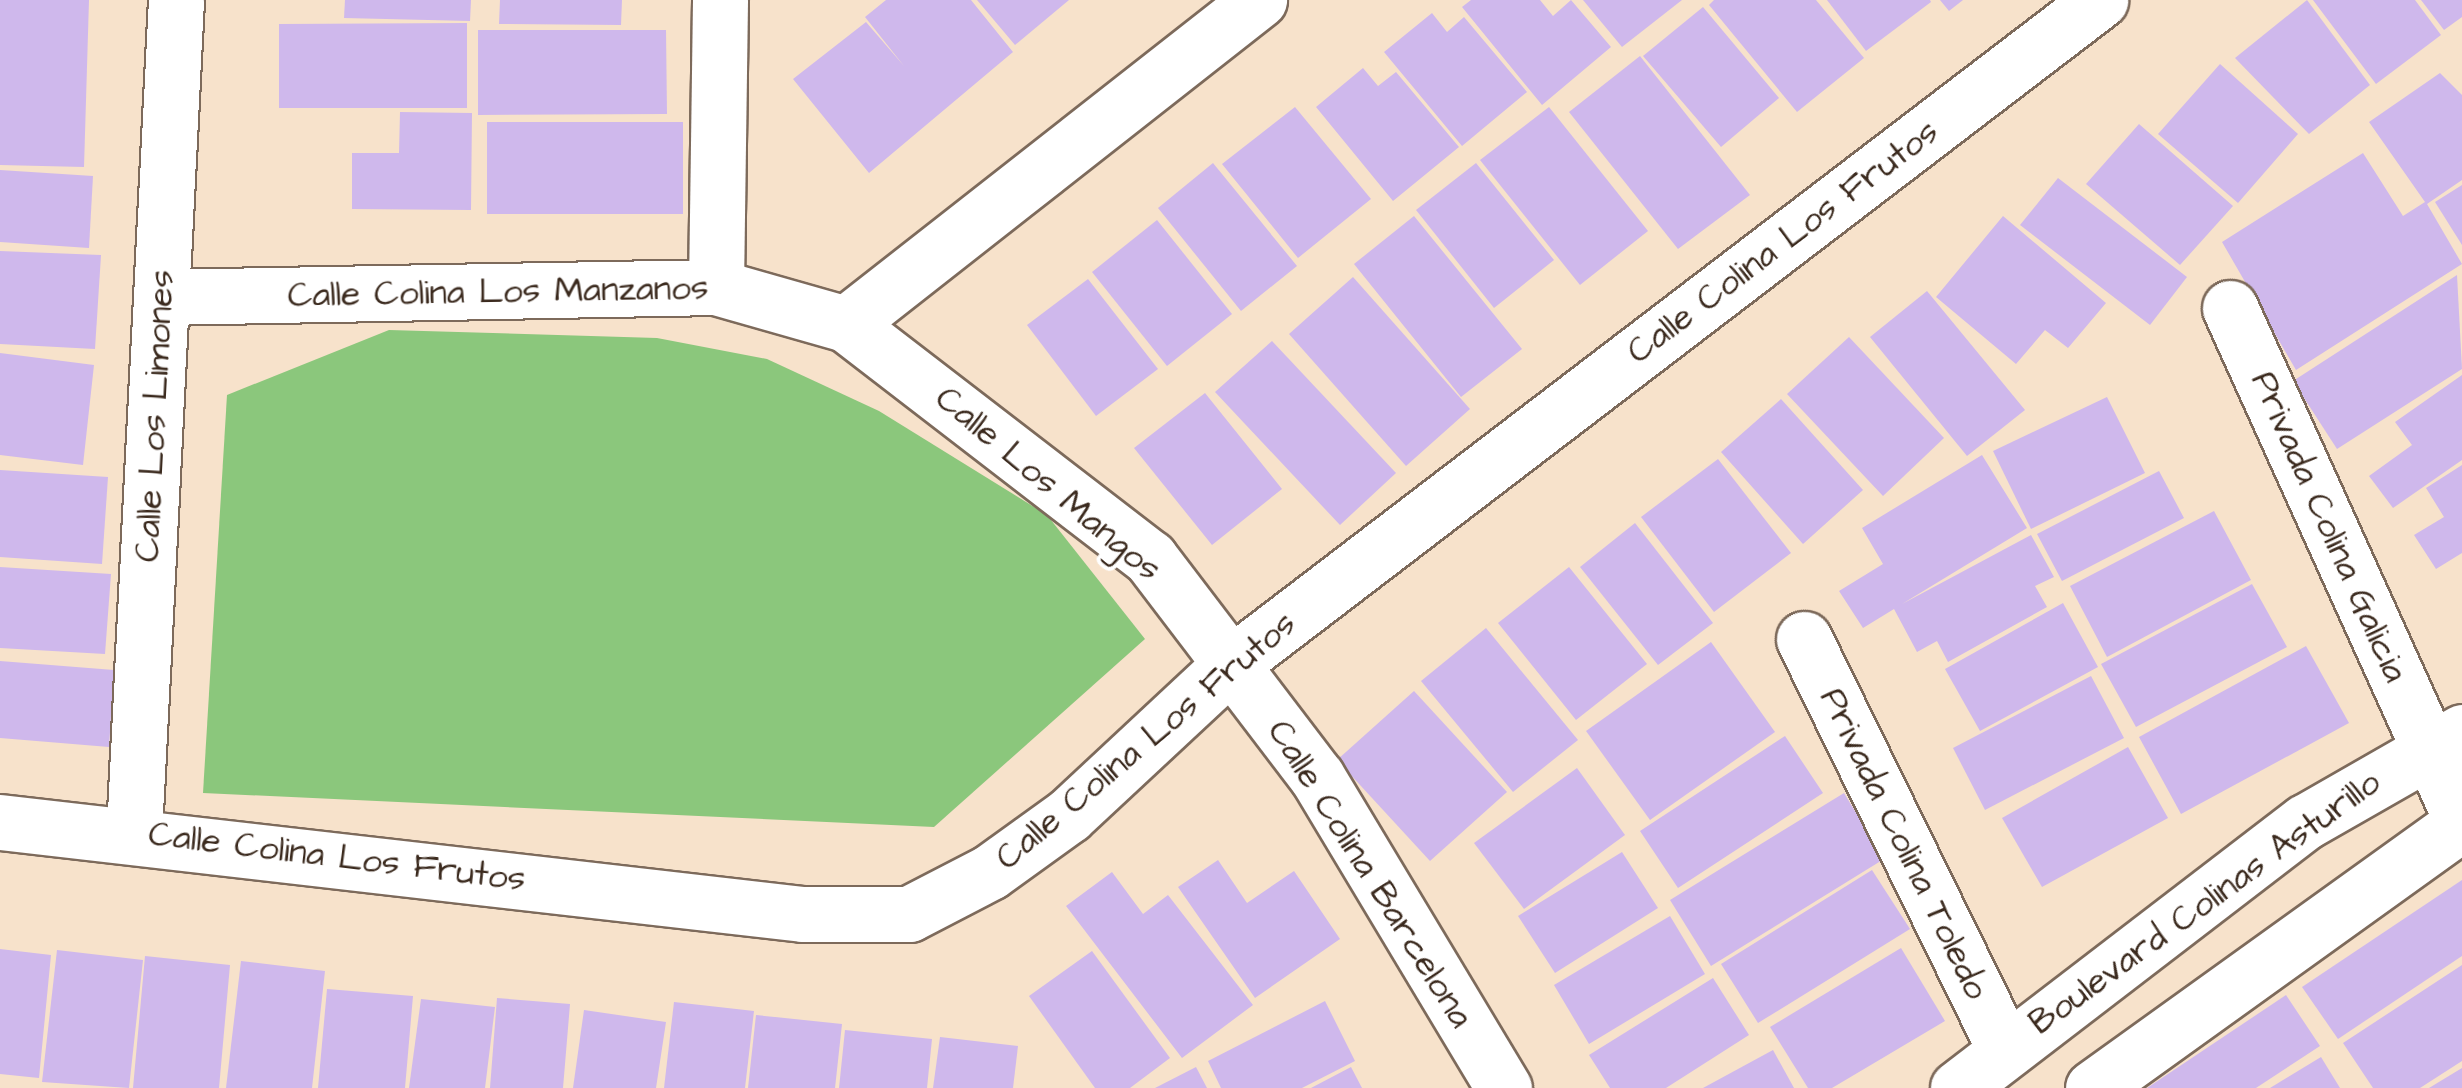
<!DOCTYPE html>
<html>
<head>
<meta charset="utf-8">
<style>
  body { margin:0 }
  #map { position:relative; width:2462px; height:1088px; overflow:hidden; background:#f7e2cb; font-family:"Architects Daughter",sans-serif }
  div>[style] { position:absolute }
  .green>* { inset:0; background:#8bc77c }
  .building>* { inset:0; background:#cfb8ec }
  .roads { filter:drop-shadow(2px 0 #7d6a5b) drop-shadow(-2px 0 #7d6a5b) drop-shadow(0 2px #7d6a5b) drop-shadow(0 -2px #7d6a5b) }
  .minor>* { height:55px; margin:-27.5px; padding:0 27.5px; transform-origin:27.5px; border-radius:27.5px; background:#fff }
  span { translate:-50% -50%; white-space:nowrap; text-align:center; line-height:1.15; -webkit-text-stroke:8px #fff; paint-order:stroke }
  .street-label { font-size:35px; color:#3b2a1e }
</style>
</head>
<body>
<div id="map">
  <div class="green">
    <div style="clip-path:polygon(389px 330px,657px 338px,767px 359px,879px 411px,1047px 515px,1145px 639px,934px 827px,203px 793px,227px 395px)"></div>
  </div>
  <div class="building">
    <div style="clip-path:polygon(0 0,89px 0,84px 167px,0 165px)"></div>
    <div style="clip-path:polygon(345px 0,471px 0,470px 21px,344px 18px)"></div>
    <div style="clip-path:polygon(500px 0,622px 0,621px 25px,499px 24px)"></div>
    <div style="clip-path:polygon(886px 0,971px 0,1013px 52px,869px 173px,793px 79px,866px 22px,904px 66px,865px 17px)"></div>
    <div style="clip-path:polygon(977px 0,1069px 0,1015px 45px)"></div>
    <div style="clip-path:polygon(1471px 0,1540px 0,1553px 16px,1571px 0,1611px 47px,1542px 105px,1462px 7px)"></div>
    <div style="clip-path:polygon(1583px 0,1682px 0,1622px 47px)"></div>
    <div style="clip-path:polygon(1714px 0,1816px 0,1864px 58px,1797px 112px,1709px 5px)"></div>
    <div style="clip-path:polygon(1827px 0,1930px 0,1931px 2px,1866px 51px)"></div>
    <div style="clip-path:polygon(1940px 0,1963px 0,1949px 11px)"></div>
    <div style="clip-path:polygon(2307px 0,2370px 85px,2309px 134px,2235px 58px)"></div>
    <div style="clip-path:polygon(2313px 0,2415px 0,2441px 35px,2376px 84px)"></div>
    <div style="clip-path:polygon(2421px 0,2462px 0,2462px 17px,2444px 30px)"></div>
    <div style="clip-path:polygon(1703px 7px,1779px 98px,1721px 147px,1643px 56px)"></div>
    <div style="clip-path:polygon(1432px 13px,1447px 32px,1464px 17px,1527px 92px,1462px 146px,1384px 52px)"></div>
    <div style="clip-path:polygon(467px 23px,467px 108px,279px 108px,279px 24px)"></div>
    <div style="clip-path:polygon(478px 30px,666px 30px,667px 114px,478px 115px)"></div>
    <div style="clip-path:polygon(1640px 56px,1750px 195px,1678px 249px,1569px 112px)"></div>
    <div style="clip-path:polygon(2220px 64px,2298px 134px,2238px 203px,2158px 134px)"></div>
    <div style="clip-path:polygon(1363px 68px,1378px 86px,1396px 72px,1459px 147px,1393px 201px,1316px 107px)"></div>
    <div style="clip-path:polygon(2440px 73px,2462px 95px,2462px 180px,2427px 204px,2462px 264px,2296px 370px,2222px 242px,2363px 153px,2403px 216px,2425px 202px,2369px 122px)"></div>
    <div style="clip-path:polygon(1295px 107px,1371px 199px,1298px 258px,1222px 164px)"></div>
    <div style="clip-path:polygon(1549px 107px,1648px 231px,1580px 285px,1480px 160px)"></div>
    <div style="clip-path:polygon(400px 112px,472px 113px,471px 210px,352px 209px,352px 153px,399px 153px)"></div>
    <div style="clip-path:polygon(487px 122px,683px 122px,683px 214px,487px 214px)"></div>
    <div style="clip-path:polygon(2139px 124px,2233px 206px,2180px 265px,2086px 184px)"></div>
    <div style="clip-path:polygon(1213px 163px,1297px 266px,1241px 311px,1158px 208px)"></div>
    <div style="clip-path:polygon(1476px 163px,1554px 260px,1494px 308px,1416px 210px)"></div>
    <div style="clip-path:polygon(0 170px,93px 176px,89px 248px,0 242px)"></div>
    <div style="clip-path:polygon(2058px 178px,2187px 277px,2150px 325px,2020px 225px)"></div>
    <div style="clip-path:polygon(2462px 185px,2462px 245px,2435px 202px)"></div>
    <div style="clip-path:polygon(1414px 216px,1522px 349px,1461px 397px,1354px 264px)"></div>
    <div style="clip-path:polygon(2003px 216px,2106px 303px,2068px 348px,2045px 330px,2016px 364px,1936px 297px)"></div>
    <div style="clip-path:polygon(1157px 220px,1232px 314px,1167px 366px,1092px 272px)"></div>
    <div style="clip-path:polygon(0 251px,101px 255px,95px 349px,0 344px)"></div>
    <div style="clip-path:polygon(2457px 275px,2462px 369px,2337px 449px,2293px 381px)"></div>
    <div style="clip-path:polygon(1353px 277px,1470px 409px,1406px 466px,1289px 334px)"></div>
    <div style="clip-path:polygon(1088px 279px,1158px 369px,1096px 416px,1027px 325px)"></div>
    <div style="clip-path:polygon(1927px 291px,2025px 410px,1967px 456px,1870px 337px)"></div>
    <div style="clip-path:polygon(1849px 337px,1944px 438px,1883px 496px,1787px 394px)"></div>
    <div style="clip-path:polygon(1272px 341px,1396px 473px,1340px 525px,1215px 392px)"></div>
    <div style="clip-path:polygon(0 353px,94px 365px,83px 465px,0 455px)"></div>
    <div style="clip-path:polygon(2462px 375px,2462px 460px,2393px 508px,2369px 476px,2412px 445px,2395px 422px)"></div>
    <div style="clip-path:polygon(1205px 393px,1282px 489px,1212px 545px,1134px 448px)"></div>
    <div style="clip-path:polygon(2107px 397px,2145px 473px,2031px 529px,1993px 451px)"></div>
    <div style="clip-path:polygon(1781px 399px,1863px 490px,1803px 544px,1721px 452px)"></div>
    <div style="clip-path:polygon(1982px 455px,2027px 528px,1902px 604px,2031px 535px,2054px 577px,2035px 586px,2047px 607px,1948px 662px,1937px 641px,1917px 652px,1894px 609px,1863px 628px,1839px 591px,1883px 564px,1862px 528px)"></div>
    <div style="clip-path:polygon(1718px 459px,1791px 553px,1714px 612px,1641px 517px)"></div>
    <div style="clip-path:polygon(2462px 465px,2462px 553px,2436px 569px,2414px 535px,2444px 517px,2426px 488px)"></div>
    <div style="clip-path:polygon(0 470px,108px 477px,102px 564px,0 557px)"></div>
    <div style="clip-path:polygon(2159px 471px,2184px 518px,2062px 581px,2037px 534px)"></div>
    <div style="clip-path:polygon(2214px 511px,2251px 580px,2107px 657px,2070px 586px)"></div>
    <div style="clip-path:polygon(1635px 523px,1713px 623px,1658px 665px,1580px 567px)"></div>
    <div style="clip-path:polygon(0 567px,111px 574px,105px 654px,0 648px)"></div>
    <div style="clip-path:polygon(1569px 567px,1647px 664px,1576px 720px,1498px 623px)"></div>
    <div style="clip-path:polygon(2252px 584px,2287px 647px,2136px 727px,2101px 664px)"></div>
    <div style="clip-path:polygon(2063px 603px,2098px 667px,1980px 731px,1945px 669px)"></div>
    <div style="clip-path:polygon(1486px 628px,1578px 740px,1513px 792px,1421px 681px)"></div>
    <div style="clip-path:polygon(1711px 642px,1775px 732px,1650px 820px,1586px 731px)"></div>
    <div style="clip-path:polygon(2306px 646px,2349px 723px,2181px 814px,2139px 737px)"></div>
    <div style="clip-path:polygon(0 661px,114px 670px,109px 747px,0 738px)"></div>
    <div style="clip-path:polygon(2091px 676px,2124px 738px,1985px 810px,1953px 748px)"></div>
    <div style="clip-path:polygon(1414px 691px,1507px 792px,1430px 861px,1337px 760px)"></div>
    <div style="clip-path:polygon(1785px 736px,1823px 793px,1678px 888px,1640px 831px)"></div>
    <div style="clip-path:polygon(2128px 747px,2168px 818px,2042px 887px,2002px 818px)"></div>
    <div style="clip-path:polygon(1577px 768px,1625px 835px,1524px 909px,1474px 843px)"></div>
    <div style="clip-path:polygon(1844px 793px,1884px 859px,1711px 966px,1670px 900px)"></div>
    <div style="clip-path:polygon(1622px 852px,1658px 908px,1555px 973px,1518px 916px)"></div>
    <div style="clip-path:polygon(1218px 860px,1247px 903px,1294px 871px,1340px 939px,1255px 998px,1178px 887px)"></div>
    <div style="clip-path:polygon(1872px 870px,1910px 929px,1758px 1023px,1721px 964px)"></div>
    <div style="clip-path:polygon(1112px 872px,1143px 914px,1168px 895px,1253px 1005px,1182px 1058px,1066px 906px)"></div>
    <div style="clip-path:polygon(2462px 880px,2462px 956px,2338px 1039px,2302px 987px)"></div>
    <div style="clip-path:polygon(1670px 916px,1705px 974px,1589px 1044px,1554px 985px)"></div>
    <div style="clip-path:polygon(1901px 948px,1945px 1021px,1832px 1088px,1808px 1088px,1770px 1027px)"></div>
    <div style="clip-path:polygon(0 949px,51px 955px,39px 1078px,0 1074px)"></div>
    <div style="clip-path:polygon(57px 950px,143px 960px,129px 1088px,42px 1082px)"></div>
    <div style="clip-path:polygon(1092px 951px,1170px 1058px,1130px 1088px,1095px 1088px,1029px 996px)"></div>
    <div style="clip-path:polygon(145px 956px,230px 965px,219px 1088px,133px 1088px)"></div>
    <div style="clip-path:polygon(241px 961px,325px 971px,312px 1088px,226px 1088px)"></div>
    <div style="clip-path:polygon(2462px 965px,2462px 1061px,2420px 1088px,2373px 1088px,2343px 1043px)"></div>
    <div style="clip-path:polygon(1713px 978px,1749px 1035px,1666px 1088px,1610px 1088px,1589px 1055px)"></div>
    <div style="clip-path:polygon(327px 989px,413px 996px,405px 1088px,318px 1088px)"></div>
    <div style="clip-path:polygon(2286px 995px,2320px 1046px,2256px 1088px,2147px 1088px)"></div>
    <div style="clip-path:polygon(497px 998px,570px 1004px,563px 1088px,490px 1088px)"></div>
    <div style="clip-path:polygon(421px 999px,495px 1007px,485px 1088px,409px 1088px)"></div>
    <div style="clip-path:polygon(1325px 1001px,1355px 1061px,1302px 1088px,1221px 1088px,1208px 1061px)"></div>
    <div style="clip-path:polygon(674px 1002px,754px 1011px,745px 1088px,664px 1088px)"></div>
    <div style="clip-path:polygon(584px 1010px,666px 1022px,656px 1088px,573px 1088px)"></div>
    <div style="clip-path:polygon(756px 1015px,842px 1024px,835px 1088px,748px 1088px)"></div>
    <div style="clip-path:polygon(845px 1030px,932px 1039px,927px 1088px,839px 1088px)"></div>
    <div style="clip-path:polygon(940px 1037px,1018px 1046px,1013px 1088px,933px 1088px)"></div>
    <div style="clip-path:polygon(1773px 1050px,1794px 1088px,1703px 1088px)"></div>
    <div style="clip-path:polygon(2321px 1057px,2340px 1088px,2270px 1088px)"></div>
    <div style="clip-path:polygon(1196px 1067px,1207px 1088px,1155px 1088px)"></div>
    <div style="clip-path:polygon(1351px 1067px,1362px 1088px,1311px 1088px)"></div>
    <div style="clip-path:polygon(2462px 1068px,2462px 1088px,2429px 1088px)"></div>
  </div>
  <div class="roads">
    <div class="minor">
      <div style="left:716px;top:287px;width:287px;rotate:-89.2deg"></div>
      <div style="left:161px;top:297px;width:555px;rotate:-1.03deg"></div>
      <div style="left:716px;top:287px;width:135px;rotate:15.9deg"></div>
      <div style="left:846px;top:324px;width:384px;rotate:37.6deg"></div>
      <div style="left:1150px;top:558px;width:275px;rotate:52.7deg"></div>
      <div style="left:1317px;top:777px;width:363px;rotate:59deg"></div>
      <div style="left:2230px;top:308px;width:563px;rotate:65.67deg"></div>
      <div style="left:846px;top:324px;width:525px;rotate:-38.11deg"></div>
      <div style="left:1804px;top:639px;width:458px;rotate:63.9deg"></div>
      <div style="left:0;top:822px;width:808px;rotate:6.54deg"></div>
      <div style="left:803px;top:914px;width:106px"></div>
      <div style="left:909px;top:914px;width:91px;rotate:-27.4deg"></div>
      <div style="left:990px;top:872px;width:97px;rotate:-35.8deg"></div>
      <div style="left:1069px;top:815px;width:221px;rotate:-43deg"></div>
      <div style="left:1231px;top:664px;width:1094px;rotate:-37.38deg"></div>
      <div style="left:134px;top:832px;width:833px;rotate:-87.11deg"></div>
      <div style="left:1958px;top:1088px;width:437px;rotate:-37.5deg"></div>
      <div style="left:2305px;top:822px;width:181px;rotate:-29.8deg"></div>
      <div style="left:2093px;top:1088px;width:454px;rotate:-35.7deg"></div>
    </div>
  </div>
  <div class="street-label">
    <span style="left:1783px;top:242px;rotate:-37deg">Calle Colina Los Frutos</span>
    <span style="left:498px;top:292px;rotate:-1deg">Calle Colina Los Manzanos</span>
    <span style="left:155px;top:416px;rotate:-87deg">Calle Los Limones</span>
    <span style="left:1048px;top:484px;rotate:40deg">Calle Los Mangos</span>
    <span style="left:2329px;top:527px;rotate:66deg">Privada Colina Galicia</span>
    <span style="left:1146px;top:741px;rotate:-40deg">Calle Colina Los Frutos</span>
    <span style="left:1904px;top:844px;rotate:64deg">Privada Colina Toledo</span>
    <span style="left:337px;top:857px;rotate:7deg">Calle Colina Los Frutos</span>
    <span style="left:1370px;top:874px;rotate:58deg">Calle Colina Barcelona</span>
    <span style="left:2205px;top:903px;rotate:-36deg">Boulevard Colinas Asturillo</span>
  </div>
</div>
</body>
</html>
